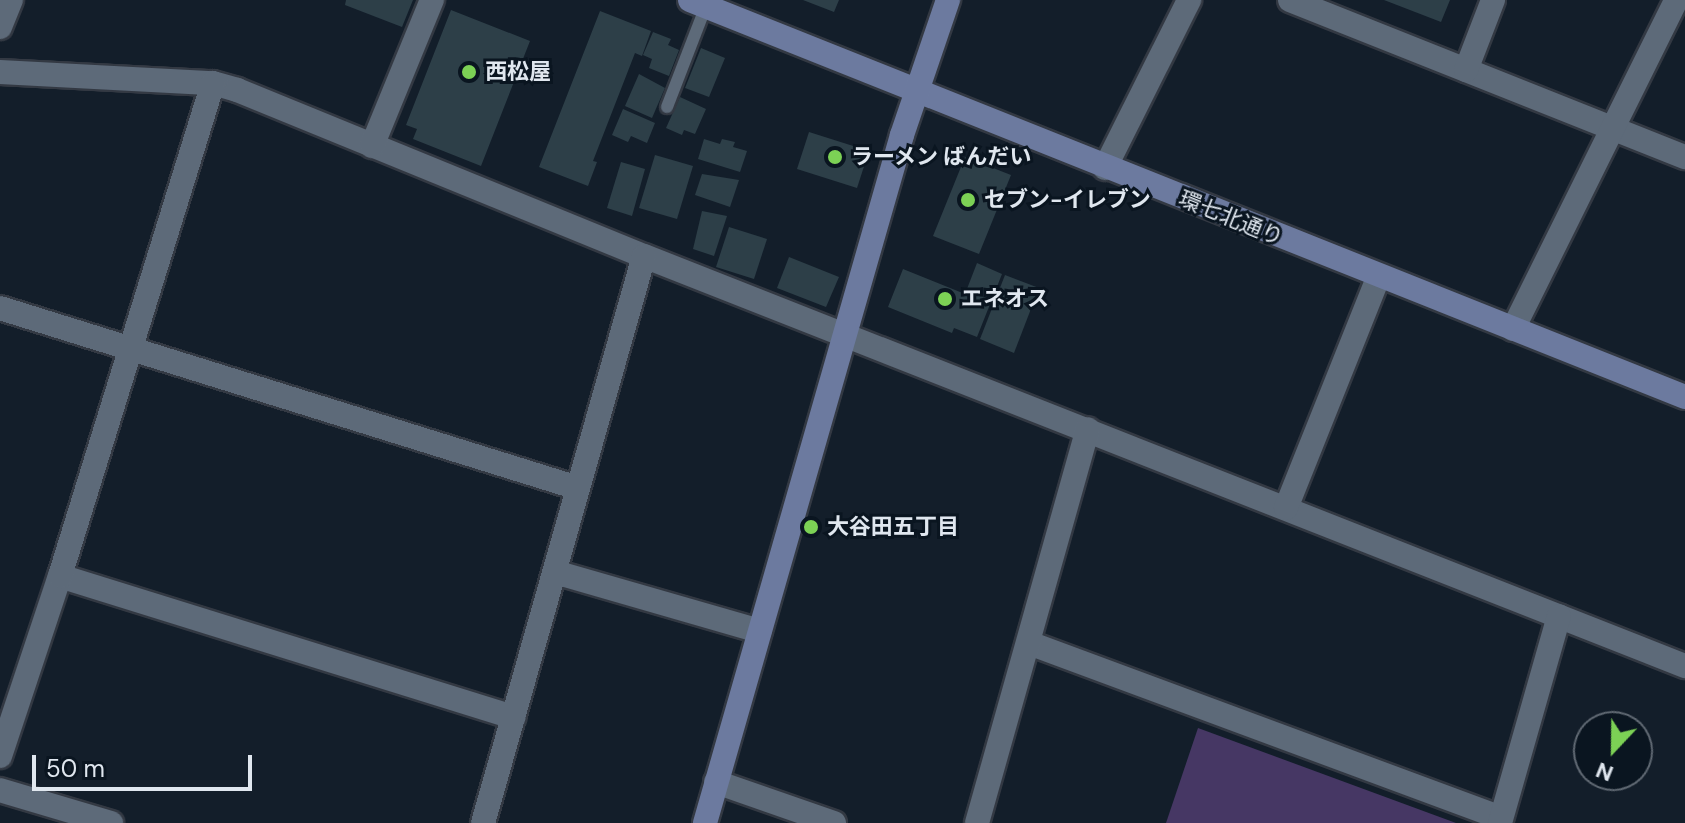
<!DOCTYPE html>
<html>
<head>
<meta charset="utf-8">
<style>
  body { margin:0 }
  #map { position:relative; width:1685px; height:823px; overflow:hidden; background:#131e2a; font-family:"DM Sans","Noto Sans JP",sans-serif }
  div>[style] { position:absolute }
  .green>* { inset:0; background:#463764 }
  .building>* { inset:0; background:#2d3f48 }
  .roads { filter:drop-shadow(2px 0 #333943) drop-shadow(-2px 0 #333943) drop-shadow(0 2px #333943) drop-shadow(0 -2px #333943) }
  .lane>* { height:12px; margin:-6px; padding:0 6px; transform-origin:6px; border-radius:6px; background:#5d6a79 }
  .street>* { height:24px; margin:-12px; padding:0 12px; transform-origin:12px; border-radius:12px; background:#5d6a79 }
  .secondary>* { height:24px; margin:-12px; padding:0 12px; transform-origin:12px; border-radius:12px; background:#6c7a9f }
  .dots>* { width:22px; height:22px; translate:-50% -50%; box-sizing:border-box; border:4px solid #0a1520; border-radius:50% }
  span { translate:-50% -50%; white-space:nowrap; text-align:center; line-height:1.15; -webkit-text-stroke:6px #0a1520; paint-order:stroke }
  .poi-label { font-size:22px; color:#e0e7ef; font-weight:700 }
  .left { translate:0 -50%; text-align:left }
  .street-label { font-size:22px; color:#e0e7ef }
  .north { position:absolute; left:1573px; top:711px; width:80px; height:80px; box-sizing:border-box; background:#0a1520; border:2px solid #606973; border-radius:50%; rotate:202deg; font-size:22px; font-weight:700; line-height:32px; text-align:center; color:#e0e7ef }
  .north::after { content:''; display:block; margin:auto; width:28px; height:36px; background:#7cd155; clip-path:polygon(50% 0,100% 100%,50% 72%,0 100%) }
  .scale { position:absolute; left:32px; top:755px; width:220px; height:36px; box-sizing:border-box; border:4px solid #e0e7ef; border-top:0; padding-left:10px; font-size:24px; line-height:28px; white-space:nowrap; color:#e0e7ef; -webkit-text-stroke:6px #0a1520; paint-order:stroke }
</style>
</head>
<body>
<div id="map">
  <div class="green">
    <div style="clip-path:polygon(1198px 728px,1456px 823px,1166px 823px)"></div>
  </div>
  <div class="building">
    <div style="clip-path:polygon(346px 0,413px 0,402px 27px,345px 5px)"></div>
    <div style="clip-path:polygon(803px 0,839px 0,834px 12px)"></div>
    <div style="clip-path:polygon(1384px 0,1450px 0,1441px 22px)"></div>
    <div style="clip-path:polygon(451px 10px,530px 41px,481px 166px,413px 139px,417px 129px,406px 125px)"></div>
    <div style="clip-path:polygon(600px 11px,651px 31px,642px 56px,635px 53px,593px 161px,597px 162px,588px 186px,539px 167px)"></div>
    <div style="clip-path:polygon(653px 32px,671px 39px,668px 45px,679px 50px,669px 76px,649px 68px,652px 59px,643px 55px)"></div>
    <div style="clip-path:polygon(701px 48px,725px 58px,709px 97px,685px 88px)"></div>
    <div style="clip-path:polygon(639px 74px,665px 88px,652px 118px,625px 106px)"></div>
    <div style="clip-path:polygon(680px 97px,706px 109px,695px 134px,684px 130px,682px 135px,666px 128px)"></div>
    <div style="clip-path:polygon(623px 109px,655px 123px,647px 143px,631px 136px,628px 142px,612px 135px)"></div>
    <div style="clip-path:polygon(809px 132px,869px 151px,857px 188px,797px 169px)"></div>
    <div style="clip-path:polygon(704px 139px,720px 144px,722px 139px,735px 142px,733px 147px,747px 151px,740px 172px,698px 159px)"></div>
    <div style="clip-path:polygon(655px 155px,693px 166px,677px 219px,639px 208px)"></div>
    <div style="clip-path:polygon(965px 157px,1011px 175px,979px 254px,933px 236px)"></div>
    <div style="clip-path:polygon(621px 162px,645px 169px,632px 216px,607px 208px)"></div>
    <div style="clip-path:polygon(702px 174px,739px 180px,730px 207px,695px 195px)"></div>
    <div style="clip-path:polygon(702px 211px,727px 216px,714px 256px,693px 249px)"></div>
    <div style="clip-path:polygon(729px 227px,767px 239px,754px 279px,716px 267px)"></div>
    <div style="clip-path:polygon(789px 257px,839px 277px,826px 307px,777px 288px)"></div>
    <div style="clip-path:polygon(977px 263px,1002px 274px,977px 337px,954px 328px,952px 333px,888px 307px,903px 269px,965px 294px)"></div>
    <div style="clip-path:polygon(1005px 275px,1039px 288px,1014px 353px,980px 339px)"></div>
  </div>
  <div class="roads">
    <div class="lane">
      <div style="left:667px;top:107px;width:108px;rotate:-68.9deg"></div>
    </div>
    <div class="street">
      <div style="left:1290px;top:0;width:425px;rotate:21.7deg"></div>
      <div style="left:0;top:27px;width:29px;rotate:-68deg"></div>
      <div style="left:1466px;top:70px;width:75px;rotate:-68.9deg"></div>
      <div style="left:0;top:72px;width:213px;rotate:3deg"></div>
      <div style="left:213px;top:83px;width:25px;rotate:16deg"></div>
      <div style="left:237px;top:90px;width:440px;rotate:22.2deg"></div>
      <div style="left:644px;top:256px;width:1119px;rotate:21.5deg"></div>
      <div style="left:372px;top:146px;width:158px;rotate:-67.7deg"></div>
      <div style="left:1105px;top:168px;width:188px;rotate:-63.4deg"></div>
      <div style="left:0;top:308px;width:605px;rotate:17.3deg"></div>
      <div style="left:1513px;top:329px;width:367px;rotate:-63.6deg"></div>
      <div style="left:1286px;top:508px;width:250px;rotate:-68.2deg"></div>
      <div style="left:555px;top:572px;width:213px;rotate:16.1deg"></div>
      <div style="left:60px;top:576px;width:475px;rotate:17.3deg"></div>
      <div style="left:1029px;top:643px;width:503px;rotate:20.34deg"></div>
      <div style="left:0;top:756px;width:190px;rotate:-71.6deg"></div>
      <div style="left:60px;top:576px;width:516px;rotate:-72.76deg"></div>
      <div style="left:716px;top:782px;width:125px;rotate:19.2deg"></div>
      <div style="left:0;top:790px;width:116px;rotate:16.6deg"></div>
      <div style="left:483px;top:823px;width:589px;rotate:-74.15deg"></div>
      <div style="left:977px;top:823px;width:409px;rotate:-74.3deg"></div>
      <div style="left:1500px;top:823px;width:215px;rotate:-74.1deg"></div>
    </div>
    <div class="secondary">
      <div style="left:690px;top:0;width:1071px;rotate:21.75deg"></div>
      <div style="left:705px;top:823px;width:716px;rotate:-74.02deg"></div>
      <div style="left:902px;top:135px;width:143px;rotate:-71.2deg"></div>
    </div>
  </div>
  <div class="dots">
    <div style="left:469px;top:72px;background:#7cd155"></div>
    <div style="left:835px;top:157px;background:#7cd155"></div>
    <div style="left:968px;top:200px;background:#7cd155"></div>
    <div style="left:945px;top:299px;background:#7cd155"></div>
    <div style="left:811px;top:527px;background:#7cd155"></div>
  </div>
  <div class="poi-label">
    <span class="left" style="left:485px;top:72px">西松屋</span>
    <span class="left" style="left:851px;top:157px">ラーメン ばんだい</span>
    <span class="left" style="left:984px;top:200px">セブン-イレブン</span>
    <span class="left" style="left:961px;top:299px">エネオス</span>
    <span class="left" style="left:827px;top:527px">大谷田五丁目</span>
  </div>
  <div class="street-label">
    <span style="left:1231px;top:218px;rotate:22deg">環七北通り</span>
  </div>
  <div class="north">N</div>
  <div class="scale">50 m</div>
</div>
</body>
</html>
